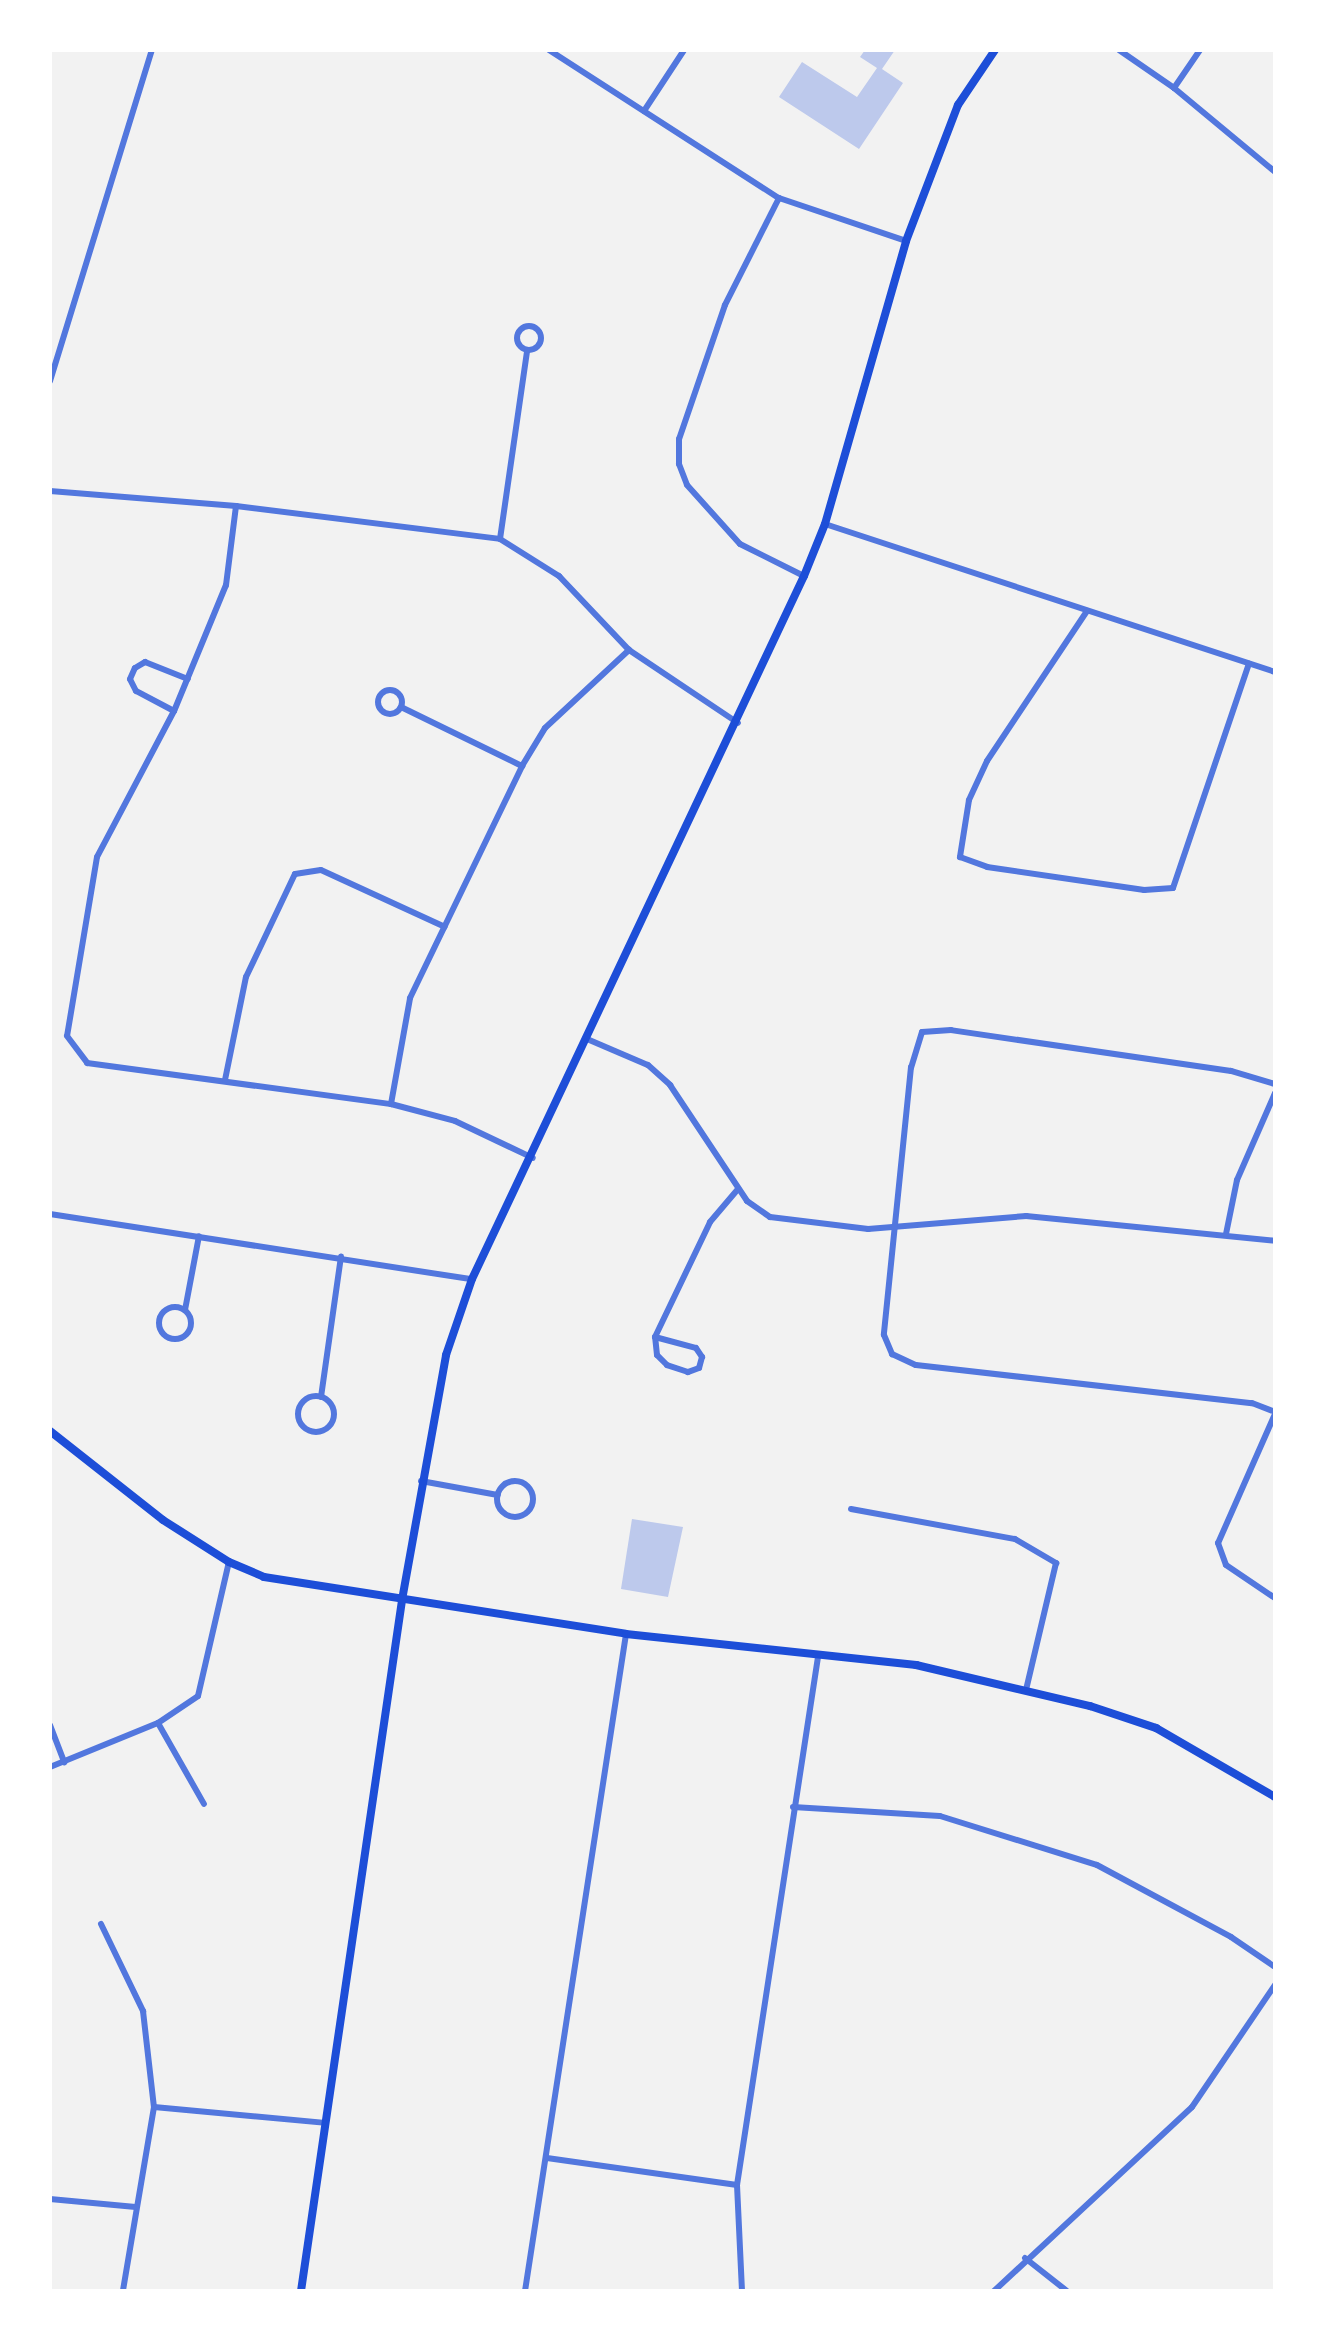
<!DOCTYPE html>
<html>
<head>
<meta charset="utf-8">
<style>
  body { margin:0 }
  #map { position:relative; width:1325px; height:2341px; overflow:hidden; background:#f2f2f2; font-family:"Noto Serif",serif }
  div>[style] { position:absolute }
  .building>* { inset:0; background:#bdc9ec }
  .minor>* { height:6px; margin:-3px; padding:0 3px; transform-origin:3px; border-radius:3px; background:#5277de }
  .minor>.ring { margin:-3px; padding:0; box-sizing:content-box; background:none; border:6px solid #5277de; border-radius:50% }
  .secondary>* { height:8px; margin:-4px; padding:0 4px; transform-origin:4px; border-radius:4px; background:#1d4ed8 }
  span { translate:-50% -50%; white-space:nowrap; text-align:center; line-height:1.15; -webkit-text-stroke:7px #fff; paint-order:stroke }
  .frame { position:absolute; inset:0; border:52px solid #fff; pointer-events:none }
</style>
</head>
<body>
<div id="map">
  <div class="building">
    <div style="clip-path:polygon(865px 50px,895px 50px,882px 69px,903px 83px,859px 149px,779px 97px,802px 62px,857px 97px,877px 68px,860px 57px)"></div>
    <div style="clip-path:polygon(632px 1519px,683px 1527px,668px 1597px,621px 1589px)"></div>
  </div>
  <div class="minor">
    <div style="left:549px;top:50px;width:274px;rotate:32.8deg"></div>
    <div style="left:779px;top:198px;width:134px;rotate:18.7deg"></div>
    <div style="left:1119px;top:50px;width:67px;rotate:34.6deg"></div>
    <div style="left:1174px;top:88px;width:131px;rotate:39.7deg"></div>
    <div style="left:1174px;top:88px;width:46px;rotate:-55.6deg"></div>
    <div style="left:644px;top:111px;width:73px;rotate:-56.7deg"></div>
    <div style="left:779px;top:198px;width:120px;rotate:116.8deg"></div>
    <div style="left:725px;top:305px;width:142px;rotate:108.9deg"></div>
    <div style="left:679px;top:439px;width:25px;rotate:90deg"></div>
    <div style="left:679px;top:464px;width:22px;rotate:69deg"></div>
    <div style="left:687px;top:485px;width:79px;rotate:48.1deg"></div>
    <div style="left:740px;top:544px;width:72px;rotate:26.6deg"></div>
    <div class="ring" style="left:517px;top:326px;width:18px;height:18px"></div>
    <div style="left:50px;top:381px;width:346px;rotate:-72.9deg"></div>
    <div style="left:50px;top:491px;width:187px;rotate:4.6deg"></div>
    <div style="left:236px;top:506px;width:266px;rotate:7.1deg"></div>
    <div style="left:500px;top:539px;width:70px;rotate:32.1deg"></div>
    <div style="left:559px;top:576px;width:102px;rotate:46.6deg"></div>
    <div style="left:629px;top:650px;width:131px;rotate:33.8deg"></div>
    <div style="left:236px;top:506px;width:80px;rotate:97.2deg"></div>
    <div style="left:226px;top:585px;width:136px;rotate:112.4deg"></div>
    <div style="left:174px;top:711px;width:165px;rotate:117.8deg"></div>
    <div style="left:97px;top:857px;width:181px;rotate:99.5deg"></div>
    <div style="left:67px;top:1036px;width:34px;rotate:53deg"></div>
    <div style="left:87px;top:1063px;width:307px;rotate:7.7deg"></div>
    <div style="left:391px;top:1104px;width:66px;rotate:14.9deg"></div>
    <div style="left:455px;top:1121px;width:86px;rotate:25.4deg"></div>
    <div style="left:825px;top:524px;width:474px;rotate:18.2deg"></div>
    <div style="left:500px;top:539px;width:190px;rotate:-81.8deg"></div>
    <div style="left:1087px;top:611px;width:180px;rotate:123.7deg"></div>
    <div style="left:987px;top:761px;width:43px;rotate:114.8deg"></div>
    <div style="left:969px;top:800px;width:58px;rotate:99deg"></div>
    <div style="left:960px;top:857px;width:29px;rotate:20deg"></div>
    <div style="left:987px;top:867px;width:159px;rotate:8.3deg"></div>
    <div style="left:1144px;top:890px;width:29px;rotate:-4deg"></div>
    <div style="left:1173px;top:888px;width:237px;rotate:-71.3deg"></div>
    <div class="ring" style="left:378px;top:690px;width:18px;height:18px"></div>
    <div style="left:401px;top:707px;width:135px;rotate:26deg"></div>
    <div style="left:174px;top:711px;width:43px;rotate:-152.2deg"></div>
    <div style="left:136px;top:691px;width:13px;rotate:-117deg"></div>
    <div style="left:130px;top:679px;width:12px;rotate:-66deg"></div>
    <div style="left:135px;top:668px;width:12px;rotate:-31deg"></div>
    <div style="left:145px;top:662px;width:46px;rotate:21.6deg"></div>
    <div style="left:587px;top:1039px;width:66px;rotate:23.1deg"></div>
    <div style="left:648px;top:1065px;width:30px;rotate:42deg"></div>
    <div style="left:670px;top:1085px;width:139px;rotate:56.4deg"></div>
    <div style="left:747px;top:1201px;width:28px;rotate:35deg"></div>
    <div style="left:770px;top:1217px;width:99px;rotate:7deg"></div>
    <div style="left:868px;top:1229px;width:159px;rotate:-4.7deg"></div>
    <div style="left:1026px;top:1216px;width:250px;rotate:5.7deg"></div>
    <div style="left:225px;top:1080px;width:105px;rotate:-78.5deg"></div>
    <div style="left:246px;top:977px;width:114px;rotate:-64.6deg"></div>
    <div style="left:295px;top:874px;width:26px;rotate:-9deg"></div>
    <div style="left:321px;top:870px;width:136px;rotate:24.7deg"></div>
    <div style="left:1275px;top:1084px;width:46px;rotate:-163.5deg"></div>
    <div style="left:1231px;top:1071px;width:283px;rotate:-171.7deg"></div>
    <div style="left:951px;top:1030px;width:29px;rotate:176deg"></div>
    <div style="left:922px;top:1032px;width:37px;rotate:107deg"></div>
    <div style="left:911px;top:1067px;width:269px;rotate:95.8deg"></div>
    <div style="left:884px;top:1335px;width:21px;rotate:67deg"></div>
    <div style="left:892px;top:1354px;width:26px;rotate:25deg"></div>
    <div style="left:916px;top:1365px;width:338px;rotate:6.5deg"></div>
    <div style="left:1252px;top:1403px;width:25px;rotate:21deg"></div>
    <div style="left:391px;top:1104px;width:108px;rotate:-79.8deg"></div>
    <div style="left:410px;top:998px;width:258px;rotate:-64.2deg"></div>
    <div style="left:522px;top:766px;width:44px;rotate:-58.8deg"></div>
    <div style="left:545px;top:728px;width:115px;rotate:-42.9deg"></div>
    <div style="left:50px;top:1214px;width:427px;rotate:8.8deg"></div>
    <div style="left:1226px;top:1234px;width:55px;rotate:-78.5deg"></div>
    <div style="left:1237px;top:1180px;width:95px;rotate:-66.4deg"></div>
    <div class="ring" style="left:159px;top:1307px;width:26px;height:26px"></div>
    <div style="left:185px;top:1310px;width:75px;rotate:-79.3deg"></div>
    <div style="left:655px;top:1337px;width:42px;rotate:15deg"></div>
    <div style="left:696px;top:1348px;width:11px;rotate:56deg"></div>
    <div style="left:702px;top:1357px;width:11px;rotate:105deg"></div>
    <div style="left:699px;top:1368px;width:12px;rotate:160deg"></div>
    <div style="left:688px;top:1372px;width:22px;rotate:-162deg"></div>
    <div style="left:667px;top:1365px;width:14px;rotate:-135deg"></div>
    <div style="left:657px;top:1355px;width:18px;rotate:-96deg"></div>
    <div style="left:655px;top:1337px;width:127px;rotate:-64.4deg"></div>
    <div style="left:710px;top:1222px;width:43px;rotate:-49.7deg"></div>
    <div class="ring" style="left:298px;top:1396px;width:30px;height:30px"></div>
    <div style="left:321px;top:1397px;width:142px;rotate:-81.9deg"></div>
    <div style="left:1275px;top:1414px;width:141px;rotate:113.8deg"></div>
    <div style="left:1218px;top:1543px;width:23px;rotate:70deg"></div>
    <div style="left:1226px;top:1565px;width:59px;rotate:34deg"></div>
    <div style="left:421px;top:1481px;width:78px;rotate:10.3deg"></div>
    <div class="ring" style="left:497px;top:1481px;width:30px;height:30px"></div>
    <div style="left:851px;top:1509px;width:167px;rotate:10.4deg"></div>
    <div style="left:1015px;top:1539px;width:48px;rotate:30.3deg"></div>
    <div style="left:1056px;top:1563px;width:130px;rotate:103.3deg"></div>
    <div style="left:158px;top:1723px;width:93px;rotate:60.4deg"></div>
    <div style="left:50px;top:1725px;width:40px;rotate:69deg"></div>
    <div style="left:50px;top:1767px;width:117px;rotate:-22.2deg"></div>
    <div style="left:158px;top:1723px;width:48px;rotate:-34deg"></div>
    <div style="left:198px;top:1696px;width:138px;rotate:-77deg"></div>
    <div style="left:793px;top:1807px;width:147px;rotate:3.5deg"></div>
    <div style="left:940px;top:1816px;width:164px;rotate:17.3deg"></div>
    <div style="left:1097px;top:1865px;width:152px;rotate:28.2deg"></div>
    <div style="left:1231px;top:1937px;width:53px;rotate:34.3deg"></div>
    <div style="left:101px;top:1924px;width:97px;rotate:64.2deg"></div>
    <div style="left:143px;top:2011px;width:97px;rotate:83.5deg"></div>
    <div style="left:154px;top:2107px;width:187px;rotate:99.6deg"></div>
    <div style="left:154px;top:2107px;width:172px;rotate:5.3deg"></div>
    <div style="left:547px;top:2158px;width:192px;rotate:8.1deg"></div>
    <div style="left:50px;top:2199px;width:86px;rotate:5.3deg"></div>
    <div style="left:1025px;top:2258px;width:53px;rotate:38.2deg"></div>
    <div style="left:525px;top:2291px;width:665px;rotate:-81.26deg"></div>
    <div style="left:742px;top:2291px;width:106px;rotate:-92.7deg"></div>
    <div style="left:737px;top:2185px;width:534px;rotate:-81.28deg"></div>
    <div style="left:994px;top:2291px;width:270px;rotate:-42.9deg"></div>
    <div style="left:1192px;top:2107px;width:148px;rotate:-55.8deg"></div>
  </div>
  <div class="secondary">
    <div style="left:50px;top:1431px;width:144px;rotate:38.2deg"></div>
    <div style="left:163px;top:1520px;width:78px;rotate:32.5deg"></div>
    <div style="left:229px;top:1562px;width:38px;rotate:23deg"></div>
    <div style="left:264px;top:1577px;width:366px;rotate:8.9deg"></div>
    <div style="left:626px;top:1634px;width:292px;rotate:6.1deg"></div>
    <div style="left:916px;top:1665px;width:179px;rotate:13.3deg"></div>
    <div style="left:1090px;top:1706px;width:70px;rotate:18.4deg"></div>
    <div style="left:1156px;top:1728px;width:138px;rotate:30.1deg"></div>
    <div style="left:301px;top:2291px;width:698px;rotate:-81.68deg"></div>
    <div style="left:402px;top:1600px;width:249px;rotate:-79.8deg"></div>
    <div style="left:446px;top:1355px;width:80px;rotate:-71.1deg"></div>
    <div style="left:472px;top:1279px;width:777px;rotate:-64.72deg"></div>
    <div style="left:804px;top:576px;width:56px;rotate:-68deg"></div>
    <div style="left:825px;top:524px;width:294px;rotate:-74deg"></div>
    <div style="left:906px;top:241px;width:146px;rotate:-69.1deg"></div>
    <div style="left:958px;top:105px;width:66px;rotate:-56.1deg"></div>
  </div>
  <div class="frame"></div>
</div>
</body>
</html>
